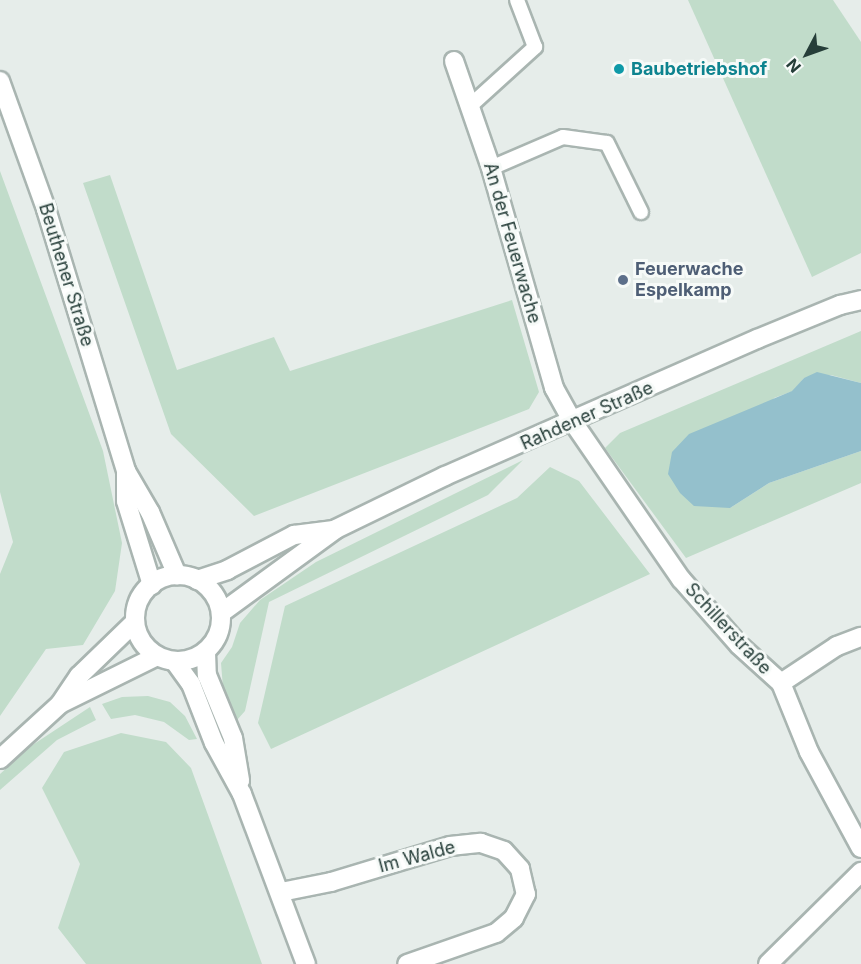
<!DOCTYPE html>
<html>
<head>
<meta charset="utf-8">
<style>
  body { margin:0 }
  #map { position:relative; width:861px; height:964px; overflow:hidden; background:#e6edea; font-family:Inter,sans-serif }
  div>[style] { position:absolute }
  .green>* { inset:0; background:#c1dcca }
  .water>* { inset:0; background:#94c0cc }
  .roads { filter:drop-shadow(2px 0 #a9b5b1) drop-shadow(-2px 0 #a9b5b1) drop-shadow(0 2px #a9b5b1) drop-shadow(0 -2px #a9b5b1) }
  .lane>* { height:14px; margin:-7px; padding:0 7px; transform-origin:7px; border-radius:7px; background:#fff }
  .street>* { height:18px; margin:-9px; padding:0 9px; transform-origin:9px; border-radius:9px; background:#fff }
  .secondary>* { height:18px; margin:-9px; padding:0 9px; transform-origin:9px; border-radius:9px; background:#fff }
  .secondary>.ring { margin:-9px; padding:0; box-sizing:content-box; background:none; border:18px solid #fff; border-radius:50% }
  .dots>* { width:16px; height:16px; translate:-50% -50%; box-sizing:border-box; border:3px solid #f6faf8; border-radius:50% }
  span { translate:-50% -50%; white-space:nowrap; text-align:center; line-height:1.15; -webkit-text-stroke:6px #f6faf8; paint-order:stroke }
  .culture-label { font-size:18px; color:#0d838f; font-weight:700 }
  .left { translate:0 -50%; text-align:left }
  .street-label { font-size:18px; color:#263e39 }
  .service-label { font-size:18px; color:#4e5e75; font-weight:700 }
  .north { position:absolute; left:777px; top:24px; width:60px; height:60px; -webkit-text-stroke:4px #f6faf8; paint-order:stroke; rotate:229deg; font-size:16px; font-weight:700; line-height:24px; text-align:center; color:#263e39 }
  .north::after { content:''; display:block; margin:auto; width:21px; height:27px; background:#263e39; clip-path:polygon(50% 0,100% 100%,50% 72%,0 100%) }
</style>
</head>
<body>
<div id="map">
  <div class="green">
    <div style="clip-path:polygon(688px 0,833px 0,861px 42px,861px 253px,812px 277px)"></div>
    <div style="clip-path:polygon(0 171px,103px 451px,122px 543px,115px 591px,83px 645px,46px 649px,0 716px,0 574px,13px 542px,0 492px)"></div>
    <div style="clip-path:polygon(110px 175px,177px 370px,274px 337px,290px 371px,512px 300px,539px 392px,529px 409px,254px 516px,171px 434px,83px 183px)"></div>
    <div style="clip-path:polygon(861px 331px,861px 383px,831px 375px,804px 378px,793px 391px,774px 398px,730px 508px,769px 483px,861px 451px,861px 483px,686px 558px,605px 448px,620px 433px)"></div>
    <div style="clip-path:polygon(523px 460px,488px 495px,269px 602px,245px 711px,237px 720px,223px 688px,221px 663px,232px 647px,240px 623px,260px 600px,316px 562px)"></div>
    <div style="clip-path:polygon(550px 467px,579px 481px,650px 574px,271px 749px,258px 723px,285px 606px,517px 498px)"></div>
    <div style="clip-path:polygon(148px 696px,170px 702px,185px 716px,197px 739px,189px 740px,164px 722px,135px 715px,111px 719px,102px 704px,122px 697px)"></div>
    <div style="clip-path:polygon(90px 707px,96px 720px,57px 740px,0 790px,0 774px,31px 746px)"></div>
    <div style="clip-path:polygon(121px 733px,166px 742px,191px 768px,262px 964px,86px 964px,58px 928px,80px 864px,42px 788px,64px 752px)"></div>
  </div>
  <div class="water">
    <div style="clip-path:polygon(817px 372px,861px 383px,861px 451px,769px 483px,730px 508px,694px 506px,680px 493px,668px 474px,672px 452px,689px 434px,792px 391px,804px 378px)"></div>
  </div>
  <div class="roads">
    <div class="lane">
      <div style="left:470px;top:106px;width:88px;rotate:-42.2deg"></div>
      <div style="left:535px;top:47px;width:50px;rotate:-111deg"></div>
      <div style="left:491px;top:168px;width:78px;rotate:-23.3deg"></div>
      <div style="left:563px;top:137px;width:44px;rotate:7.8deg"></div>
      <div style="left:607px;top:143px;width:77px;rotate:63.8deg"></div>
    </div>
    <div class="street">
      <div style="left:454px;top:61px;width:113px;rotate:70.9deg"></div>
      <div style="left:491px;top:168px;width:229px;rotate:74deg"></div>
      <div style="left:554px;top:388px;width:39px;rotate:61deg"></div>
      <div style="left:573px;top:422px;width:191px;rotate:55.5deg"></div>
      <div style="left:681px;top:579px;width:88px;rotate:48.7deg"></div>
      <div style="left:739px;top:645px;width:57px;rotate:42.1deg"></div>
      <div style="left:781px;top:683px;width:74px;rotate:67.9deg"></div>
      <div style="left:809px;top:752px;width:109px;rotate:61.6deg"></div>
      <div style="left:197px;top:580px;width:32px;rotate:-18deg"></div>
      <div style="left:227px;top:570px;width:76px;rotate:-27.6deg"></div>
      <div style="left:294px;top:535px;width:40px;rotate:-7.1deg"></div>
      <div style="left:221px;top:613px;width:142px;rotate:-36.1deg"></div>
      <div style="left:336px;top:529px;width:121px;rotate:-25.9deg"></div>
      <div style="left:445px;top:476px;width:341px;rotate:-23.7deg"></div>
      <div style="left:757px;top:339px;width:90px;rotate:-22.3deg"></div>
      <div style="left:840px;top:305px;width:22px;rotate:-13deg"></div>
      <div style="left:781px;top:683px;width:67px;rotate:-33.5deg"></div>
      <div style="left:837px;top:646px;width:26px;rotate:-21deg"></div>
      <div style="left:60px;top:704px;width:108px;rotate:-26.3deg"></div>
      <div style="left:0;top:759px;width:81px;rotate:-42.5deg"></div>
      <div style="left:60px;top:704px;width:34px;rotate:-56deg"></div>
      <div style="left:79px;top:676px;width:78px;rotate:-44deg"></div>
      <div style="left:281px;top:892px;width:51px;rotate:-11.3deg"></div>
      <div style="left:331px;top:882px;width:124px;rotate:-16.8deg"></div>
      <div style="left:450px;top:846px;width:31px;rotate:-6deg"></div>
      <div style="left:481px;top:843px;width:24px;rotate:19deg"></div>
      <div style="left:504px;top:851px;width:24px;rotate:48deg"></div>
      <div style="left:520px;top:869px;width:26px;rotate:77deg"></div>
      <div style="left:526px;top:894px;width:27px;rotate:117deg"></div>
      <div style="left:514px;top:918px;width:23px;rotate:140deg"></div>
      <div style="left:496px;top:933px;width:94px;rotate:160.8deg"></div>
      <div style="left:768px;top:964px;width:131px;rotate:-44.7deg"></div>
    </div>
    <div class="secondary">
      <div style="left:0;top:81px;width:136px;rotate:70.2deg"></div>
      <div style="left:46px;top:209px;width:274px;rotate:73deg"></div>
      <div style="left:126px;top:471px;width:48px;rotate:59.7deg"></div>
      <div style="left:150px;top:512px;width:69px;rotate:66.8deg"></div>
      <div style="left:126px;top:471px;width:30px;rotate:90deg"></div>
      <div style="left:126px;top:501px;width:88px;rotate:72.8deg"></div>
      <div class="ring" style="left:135px;top:575px;width:68px;height:68px"></div>
      <div style="left:206px;top:652px;width:23px;rotate:88deg"></div>
      <div style="left:207px;top:675px;width:68px;rotate:67.6deg"></div>
      <div style="left:233px;top:738px;width:43px;rotate:80.5deg"></div>
      <div style="left:175px;top:662px;width:27px;rotate:54deg"></div>
      <div style="left:191px;top:684px;width:63px;rotate:68.7deg"></div>
      <div style="left:214px;top:743px;width:58px;rotate:61.2deg"></div>
      <div style="left:242px;top:794px;width:182px;rotate:69.4deg"></div>
    </div>
  </div>
  <div class="dots">
    <div style="left:619px;top:69px;background:#0f9aa8"></div>
    <div style="left:623px;top:280px;background:#5c6f8a"></div>
  </div>
  <div class="culture-label">
    <span class="left" style="left:631px;top:69px">Baubetriebshof</span>
  </div>
  <div class="street-label">
    <span style="left:512px;top:243px;rotate:74deg">An der Feuerwache</span>
    <span style="left:66px;top:275px;rotate:73deg">Beuthener Straße</span>
    <span style="left:587px;top:416px;rotate:-24deg">Rahdener Straße</span>
    <span style="left:728px;top:629px;rotate:47deg">Schillerstraße</span>
    <span style="left:417px;top:857px;rotate:-15deg">Im Walde</span>
  </div>
  <div class="service-label">
    <span class="left" style="left:635px;top:280px">Feuerwache<br>Espelkamp</span>
  </div>
  <div class="north">N</div>
</div>
</body>
</html>
